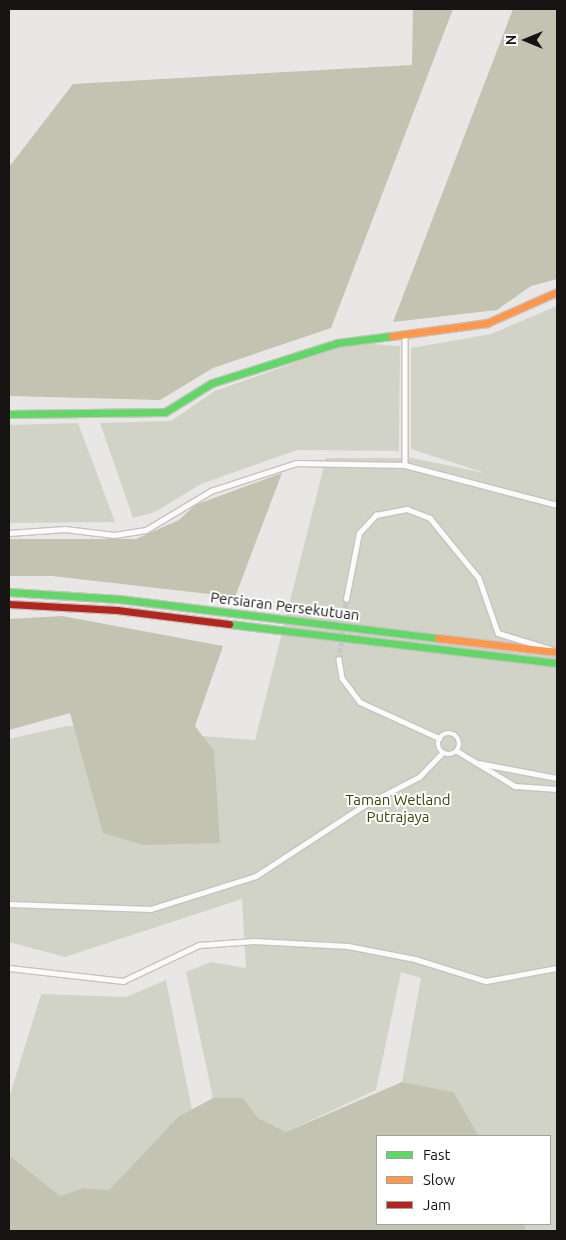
<!DOCTYPE html>
<html>
<head>
<meta charset="utf-8">
<style>
  body { margin:0 }
  #map { position:relative; width:566px; height:1240px; overflow:hidden; background:#e9e7e5; font-family:Ubuntu,sans-serif }
  div>[style] { position:absolute }
  .green>* { inset:0; background:#d2d3c7 }
  .forest>* { inset:0; background:#c2c3b1 }
  .street-tunnel>* { height:4.5px; margin-top:-2.25px; transform-origin:0; background:repeating-linear-gradient(90deg,#c9c7c6 0 4.5px,transparent 0 6.5px) }
  .roads { filter:drop-shadow(1px 0 #c5c3c1) drop-shadow(-1px 0 #c5c3c1) drop-shadow(0 1px #c5c3c1) drop-shadow(0 -1px #c5c3c1) }
  .street>* { height:4.5px; margin:-2.25px; padding:0 2.25px; transform-origin:2.25px; border-radius:2.25px; background:#fcfbfb }
  .street>.ring { margin:-2.25px; padding:0; box-sizing:content-box; background:none; border:4.5px solid #fcfbfb; border-radius:50% }
  .fast>* { height:7px; margin:-3.5px; padding:0 3.5px; transform-origin:3.5px; border-radius:3.5px; background:#63d668 }
  .slow>* { height:7px; margin:-3.5px; padding:0 3.5px; transform-origin:3.5px; border-radius:3.5px; background:#ff974d }
  .jam>* { height:7px; margin:-3.5px; padding:0 3.5px; transform-origin:3.5px; border-radius:3.5px; background:#b3261e }
  span { translate:-50% -50%; white-space:nowrap; text-align:center; line-height:1.15; -webkit-text-stroke:4px #fff; paint-order:stroke }
  .street-label { font-size:15px; color:#161413 }
  .park-label { font-size:15px; color:#40420b }
  .frame { position:absolute; inset:0; border:10px solid #161413; pointer-events:none }
  .legend { position:absolute; left:376px; top:1135px; width:175px; height:90px; box-sizing:border-box; background:#fff; border:1px solid #a2a1a1; margin:0; padding:6px 9px; list-style:none; font-size:15px; color:#161413 }
  .legend li { display:flex; align-items:center; gap:10px; height:25px }
  .legend b { width:25px; border:1px solid #a2a1a1 }
  .north { position:absolute; left:501px; top:15px; width:50px; height:50px; -webkit-text-stroke:4px #fff; paint-order:stroke; rotate:270deg; font-size:14px; font-weight:700; line-height:20px; text-align:center; color:#161413 }
  .north::after { content:''; display:block; margin:auto; width:18px; height:22px; background:#161413; clip-path:polygon(50% 0,100% 100%,50% 72%,0 100%) }
</style>
</head>
<body>
<div id="map">
  <div class="green">
    <div style="clip-path:polygon(557px 306px,557px 1231px,526px 1231px,524px 1224px,550px 1224px,550px 1136px,479px 1136px,452px 1092px,402px 1082px,421px 978px,401px 972px,376px 1090px,286px 1132px,258px 1118px,243px 1098px,213px 1098px,186px 972px,211px 962px,246px 968px,242px 899px,65px 957px,9px 942px,9px 739px,67px 726px,255px 740px,326px 458px,412px 458px,485px 473px,411px 449px,411px 348px,491px 334px)"></div>
    <div style="clip-path:polygon(371px 344px,400px 346px,399px 451px,297px 450px,201px 484px,155px 512px,133px 518px,100px 423px,171px 421px,215px 391px,336px 348px)"></div>
    <div style="clip-path:polygon(78px 423px,115px 522px,9px 523px,9px 425px)"></div>
    <div style="clip-path:polygon(166px 980px,192px 1110px,178px 1117px,109px 1190px,83px 1188px,60px 1196px,9px 1155px,9px 1098px,41px 994px,126px 997px)"></div>
  </div>
  <div class="forest">
    <div style="clip-path:polygon(413px 9px,453px 9px,331px 328px,213px 368px,160px 400px,9px 396px,9px 167px,73px 84px,412px 65px)"></div>
    <div style="clip-path:polygon(513px 9px,557px 9px,557px 279px,531px 286px,497px 310px,393px 322px)"></div>
    <div style="clip-path:polygon(282px 473px,235px 597px,52px 576px,9px 576px,9px 539px,136px 539px,179px 520px,195px 505px)"></div>
    <div style="clip-path:polygon(62px 616px,223px 646px,195px 726px,214px 751px,220px 843px,143px 845px,103px 833px,70px 713px,9px 730px,9px 619px)"></div>
    <div style="clip-path:polygon(402px 1082px,453px 1092px,479px 1136px,377px 1136px,377px 1224px,524px 1224px,526px 1231px,9px 1231px,9px 1155px,60px 1196px,83px 1188px,109px 1190px,178px 1117px,213px 1098px,243px 1098px,258px 1118px,286px 1132px)"></div>
  </div>
  <div class="street-tunnel">
    <div style="left:339px;top:659px;width:60px;rotate:-83.3deg"></div>
  </div>
  <div class="roads">
    <div class="street">
      <div style="left:405px;top:334px;width:131px;rotate:90deg"></div>
      <div style="left:9px;top:533px;width:56px;rotate:-4.1deg"></div>
      <div style="left:65px;top:529px;width:49px;rotate:7deg"></div>
      <div style="left:114px;top:535px;width:32px;rotate:-9deg"></div>
      <div style="left:146px;top:530px;width:76px;rotate:-31deg"></div>
      <div style="left:211px;top:491px;width:89px;rotate:-18.2deg"></div>
      <div style="left:296px;top:463px;width:109px;rotate:1.1deg"></div>
      <div style="left:405px;top:465px;width:157px;rotate:14.7deg"></div>
      <div style="left:346px;top:599px;width:67px;rotate:-78.9deg"></div>
      <div style="left:359px;top:533px;width:25px;rotate:-47deg"></div>
      <div style="left:376px;top:515px;width:32px;rotate:-11deg"></div>
      <div style="left:407px;top:509px;width:25px;rotate:21deg"></div>
      <div style="left:430px;top:518px;width:77px;rotate:50.8deg"></div>
      <div style="left:479px;top:578px;width:58px;rotate:70.9deg"></div>
      <div style="left:498px;top:633px;width:54px;rotate:17.1deg"></div>
      <div style="left:339px;top:659px;width:19px;rotate:81deg"></div>
      <div style="left:342px;top:678px;width:30px;rotate:53deg"></div>
      <div style="left:360px;top:702px;width:87px;rotate:24.5deg"></div>
      <div class="ring" style="left:438px;top:733px;width:17.5px;height:17.5px"></div>
      <div style="left:457px;top:751px;width:68px;rotate:31.1deg"></div>
      <div style="left:515px;top:786px;width:42px;rotate:4.1deg"></div>
      <div style="left:478px;top:763px;width:80px;rotate:10.8deg"></div>
      <div style="left:9px;top:904px;width:142px;rotate:2deg"></div>
      <div style="left:151px;top:909px;width:110px;rotate:-17.4deg"></div>
      <div style="left:256px;top:876px;width:128px;rotate:-33.2deg"></div>
      <div style="left:363px;top:806px;width:63px;rotate:-27.4deg"></div>
      <div style="left:419px;top:777px;width:33px;rotate:-46deg"></div>
      <div style="left:9px;top:968px;width:115px;rotate:6.5deg"></div>
      <div style="left:123px;top:981px;width:84px;rotate:-25.3deg"></div>
      <div style="left:199px;top:945px;width:55px;rotate:-4.2deg"></div>
      <div style="left:254px;top:941px;width:94px;rotate:3deg"></div>
      <div style="left:348px;top:946px;width:68px;rotate:11deg"></div>
      <div style="left:415px;top:959px;width:74px;rotate:17.2deg"></div>
      <div style="left:486px;top:981px;width:72px;rotate:-10.4deg"></div>
    </div>
    <div class="fast">
      <div style="left:9px;top:414px;width:156px;rotate:-0.7deg"></div>
      <div style="left:165px;top:412px;width:55px;rotate:-31.7deg"></div>
      <div style="left:212px;top:383px;width:131px;rotate:-17.7deg"></div>
      <div style="left:337px;top:343px;width:55px;rotate:-7.3deg"></div>
      <div style="left:9px;top:592px;width:110px;rotate:3.6deg"></div>
      <div style="left:119px;top:599px;width:321px;rotate:7deg"></div>
      <div style="left:229px;top:624px;width:330px;rotate:6.8deg"></div>
    </div>
    <div class="slow">
      <div style="left:392px;top:336px;width:96px;rotate:-7.8deg"></div>
      <div style="left:487px;top:323px;width:77px;rotate:-23.9deg"></div>
      <div style="left:438px;top:638px;width:120px;rotate:6.7deg"></div>
    </div>
    <div class="jam">
      <div style="left:9px;top:604px;width:108px;rotate:3.2deg"></div>
      <div style="left:117px;top:610px;width:113px;rotate:7.1deg"></div>
    </div>
  </div>
  <div class="street-label">
    <span style="left:285px;top:606px;rotate:7deg">Persiaran Persekutuan</span>
  </div>
  <div class="park-label">
    <span style="left:398px;top:808px">Taman Wetland<br>Putrajaya</span>
  </div>
  <div class="frame"></div>
  <ul class="legend">
  <li><b style="height:6px;background:#63d668"></b>Fast</li>
  <li><b style="height:6px;background:#ff974d"></b>Slow</li>
  <li><b style="height:6px;background:#b3261e"></b>Jam</li>
  </ul>
  <div class="north">N</div>
</div>
</body>
</html>
